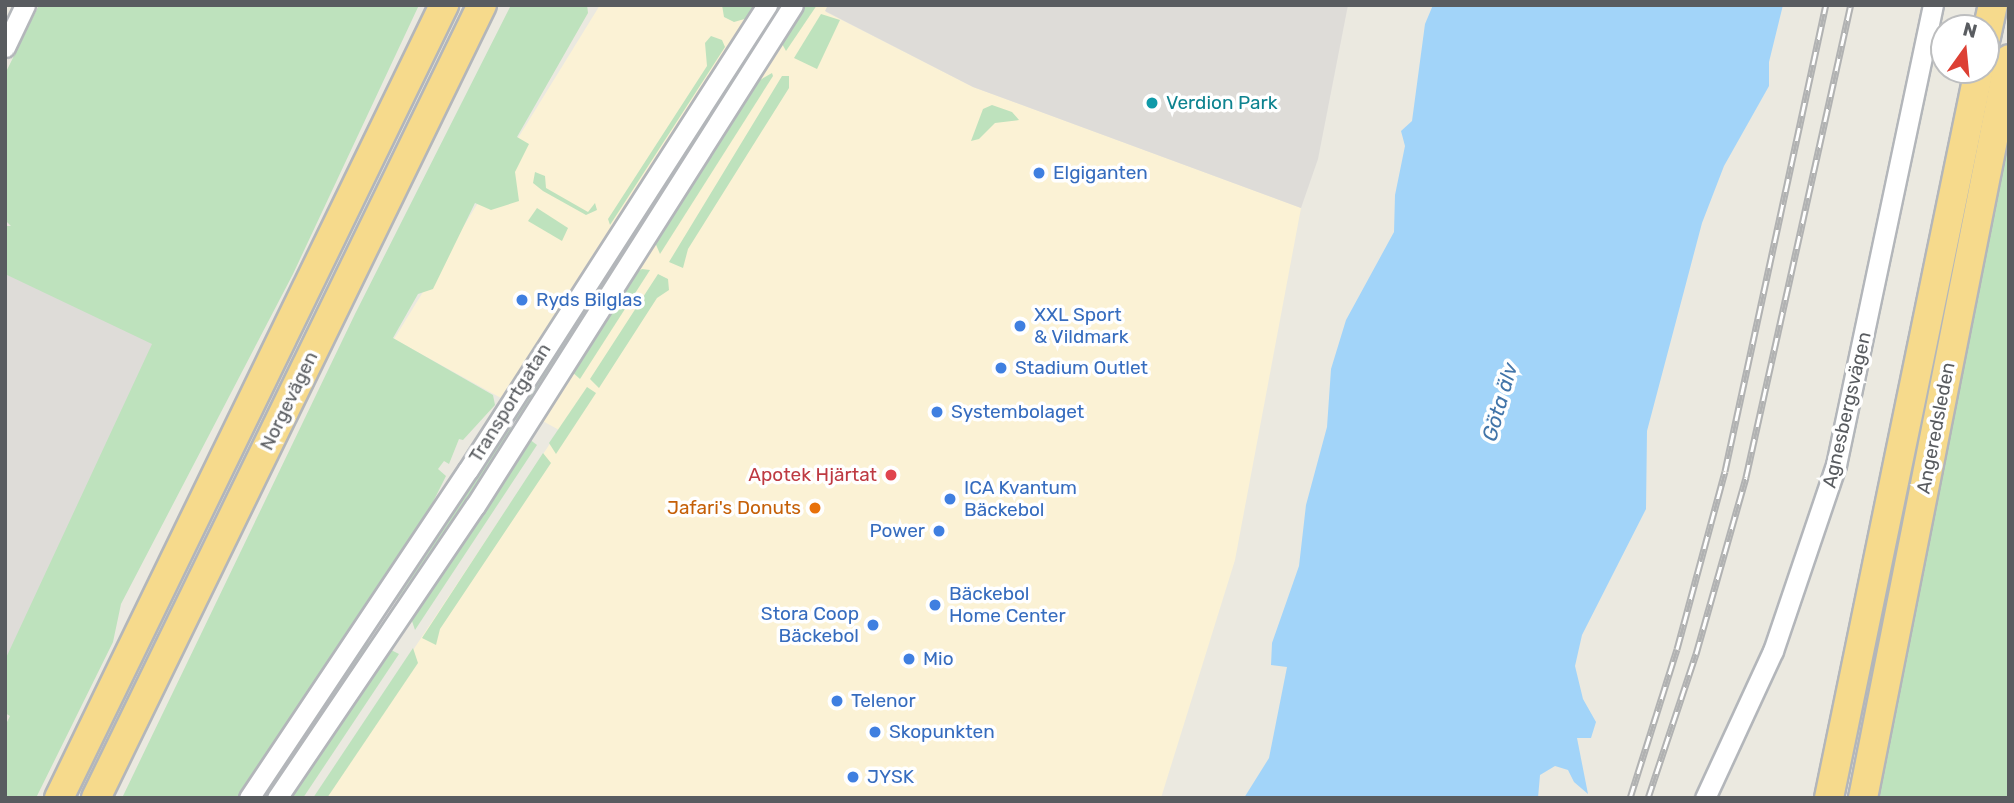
<!DOCTYPE html>
<html>
<head>
<meta charset="utf-8">
<style>
  body { margin:0 }
  #map { position:relative; width:2014px; height:803px; overflow:hidden; background:#ebe9e0; font-family:Rubik,sans-serif }
  div>[style] { position:absolute }
  .commercial>* { inset:0; background:#fbf2d5 }
  .industrial>* { inset:0; background:#dedcd8 }
  .green>* { inset:0; background:#bee2bd }
  .water>* { inset:0; background:#a2d4f9 }
  .roads { filter:drop-shadow(2px 0 #b3b6ba) drop-shadow(-2px 0 #b3b6ba) drop-shadow(0 2px #b3b6ba) drop-shadow(0 -2px #b3b6ba) }
  .minor>* { height:19px; margin:-9.5px; padding:0 9.5px; transform-origin:9.5px; border-radius:9.5px; background:#fff }
  .highway>* { height:28px; margin:-14px; padding:0 14px; transform-origin:14px; border-radius:14px; background:#f6da8c }
  .rail>* { height:7px; margin-top:-3.5px; transform-origin:0; background:repeating-linear-gradient(90deg,#fff 0 13px,#b1b2b2 0 26px); box-sizing:border-box; border-block:2px solid #b1b2b2 }
  .dots>* { width:19px; height:19px; translate:-50% -50%; box-sizing:border-box; border:4px solid #fff; border-radius:50% }
  span { translate:-50% -50%; white-space:nowrap; text-align:center; line-height:1.15; -webkit-text-stroke:7px #fff; paint-order:stroke }
  .culture-label { font-size:19px; color:#0d838f }
  .left { translate:0 -50%; text-align:left }
  .shop-label { font-size:19px; color:#366cbe }
  .right { translate:-100% -50%; text-align:right }
  .street-label { font-size:19px; color:#595c60 }
  .health-label { font-size:19px; color:#be3a42 }
  .food-label { font-size:19px; color:#c56008 }
  .water-label { font-size:21px; color:#4275a9; font-style:italic }
  .frame { position:absolute; inset:0; border:7px solid #595c60; pointer-events:none }
  .north { position:absolute; left:1930px; top:14px; width:70px; height:70px; box-sizing:border-box; background:#fff; border:2px solid #bdbebf; border-radius:50%; rotate:15deg; font-size:19px; font-weight:700; line-height:28px; text-align:center; color:#595c60 }
  .north::after { content:''; display:block; margin:auto; width:24px; height:32px; background:#dd4034; clip-path:polygon(50% 0,100% 100%,50% 72%,0 100%) }
</style>
</head>
<body>
<div id="map">
  <div class="commercial">
    <div style="clip-path:polygon(600px 5px,828px 5px,826px 12px,973px 87px,1301px 208px,1235px 560px,1161px 798px,315px 798px,559px 430px,394px 339px)"></div>
  </div>
  <div class="industrial">
    <div style="clip-path:polygon(828px 5px,1348px 5px,1318px 159px,1301px 208px,973px 87px,825px 11px)"></div>
    <div style="clip-path:polygon(5px 271px,161px 343px,5px 671px)"></div>
  </div>
  <div class="green">
    <div style="clip-path:polygon(39px 5px,419px 5px,293px 274px,121px 604px,113px 642px,36px 798px,5px 798px,5px 726px,10px 716px,5px 713px,5px 660px,152px 344px,5px 274px,5px 226px,11px 226px,5px 220px,5px 74px)"></div>
    <div style="clip-path:polygon(511px 5px,587px 5px,588px 13px,517px 137px,529px 144px,515px 172px,519px 201px,491px 210px,475px 203px,433px 289px,418px 294px,393px 338px,493px 395px,495px 405px,463px 440px,459px 439px,449px 464px,444px 461px,438px 469px,446px 476px,421px 526px,239px 798px,122px 798px,355px 314px)"></div>
    <div style="clip-path:polygon(722px 5px,756px 5px,748px 18px,734px 22px,724px 17px)"></div>
    <div style="clip-path:polygon(805px 5px,817px 5px,786px 51px,780px 40px)"></div>
    <div style="clip-path:polygon(821px 14px,840px 20px,817px 69px,794px 58px)"></div>
    <div style="clip-path:polygon(711px 36px,722px 40px,725px 47px,610px 225px,608px 219px,707px 66px,705px 43px)"></div>
    <div style="clip-path:polygon(739px 63px,746px 67px,643px 230px,638px 227px)"></div>
    <div style="clip-path:polygon(772px 73px,773px 76px,660px 254px,654px 240px,753px 84px)"></div>
    <div style="clip-path:polygon(782px 76px,789px 76px,789px 88px,688px 249px,683px 268px,669px 262px)"></div>
    <div style="clip-path:polygon(992px 105px,1012px 112px,1019px 120px,995px 123px,979px 139px,971px 141px,983px 109px)"></div>
    <div style="clip-path:polygon(2009px 140px,2009px 798px,1874px 798px,1956px 396px)"></div>
    <div style="clip-path:polygon(535px 172px,545px 176px,546px 188px,588px 212px,595px 203px,597px 210px,586px 215px,543px 191px,533px 183px)"></div>
    <div style="clip-path:polygon(537px 208px,568px 228px,562px 241px,528px 221px)"></div>
    <div style="clip-path:polygon(611px 265px,618px 269px,552px 375px,517px 421px,507px 414px)"></div>
    <div style="clip-path:polygon(642px 269px,650px 270px,580px 379px,571px 371px,634px 274px)"></div>
    <div style="clip-path:polygon(658px 274px,668px 279px,669px 290px,657px 298px,599px 388px,590px 379px)"></div>
    <div style="clip-path:polygon(587px 387px,596px 393px,556px 454px,549px 443px)"></div>
    <div style="clip-path:polygon(507px 426px,512px 429px,498px 453px,397px 600px,394px 597px)"></div>
    <div style="clip-path:polygon(529px 439px,537px 445px,415px 630px,411px 618px)"></div>
    <div style="clip-path:polygon(543px 453px,551px 463px,440px 629px,436px 645px,422px 638px)"></div>
    <div style="clip-path:polygon(367px 641px,372px 645px,270px 798px,259px 798px)"></div>
    <div style="clip-path:polygon(413px 648px,418px 663px,327px 798px,313px 798px)"></div>
    <div style="clip-path:polygon(389px 649px,399px 654px,303px 798px,291px 798px)"></div>
  </div>
  <div class="water">
    <div style="clip-path:polygon(1433px 5px,1783px 5px,1769px 62px,1769px 86px,1724px 166px,1702px 223px,1647px 431px,1646px 509px,1582px 635px,1575px 666px,1583px 699px,1596px 722px,1591px 738px,1577px 738px,1588px 794px,1574px 782px,1568px 770px,1555px 766px,1540px 775px,1538px 798px,1244px 798px,1269px 758px,1287px 667px,1271px 665px,1272px 643px,1299px 566px,1306px 505px,1327px 427px,1331px 369px,1346px 320px,1394px 232px,1395px 195px,1405px 146px,1401px 131px,1412px 121px,1425px 24px)"></div>
  </div>
  <div class="roads">
    <div class="minor">
      <div style="left:5px;top:47px;width:47px;rotate:-64.5deg"></div>
      <div style="left:249px;top:798px;width:394px;rotate:-56.3deg"></div>
      <div style="left:468px;top:470px;width:553px;rotate:-57.26deg"></div>
      <div style="left:277px;top:798px;width:353px;rotate:-55.9deg"></div>
      <div style="left:475px;top:506px;width:593px;rotate:-57.6deg"></div>
      <div style="left:1705px;top:798px;width:162px;rotate:-65.2deg"></div>
      <div style="left:1773px;top:651px;width:196px;rotate:-71.3deg"></div>
      <div style="left:1836px;top:465px;width:470px;rotate:-78.1deg"></div>
    </div>
    <div class="highway">
      <div style="left:1986px;top:37px;width:33px;rotate:-78deg"></div>
      <div style="left:59px;top:798px;width:882px;rotate:-64.1deg"></div>
      <div style="left:96px;top:798px;width:882px;rotate:-64.05deg"></div>
      <div style="left:1829px;top:798px;width:743px;rotate:-78.36deg"></div>
      <div style="left:1863px;top:798px;width:753px;rotate:-78.82deg"></div>
    </div>
  </div>
  <div class="rail">
    <div style="left:1630px;top:798px;width:156px;rotate:-72.5deg"></div>
    <div style="left:1677px;top:649px;width:184px;rotate:-74.9deg"></div>
    <div style="left:1725px;top:471px;width:477px;rotate:-77.8deg"></div>
    <div style="left:1648px;top:798px;width:152px;rotate:-71.6deg"></div>
    <div style="left:1696px;top:654px;width:184px;rotate:-74.2deg"></div>
    <div style="left:1746px;top:477px;width:484px;rotate:-77.5deg"></div>
  </div>
  <div class="dots">
    <div style="left:1152px;top:103px;background:#0f9aa8"></div>
    <div style="left:1039px;top:173px;background:#3f7fe0"></div>
    <div style="left:522px;top:300px;background:#3f7fe0"></div>
    <div style="left:1020px;top:326px;background:#3f7fe0"></div>
    <div style="left:1001px;top:368px;background:#3f7fe0"></div>
    <div style="left:937px;top:412px;background:#3f7fe0"></div>
    <div style="left:891px;top:475px;background:#e0444e"></div>
    <div style="left:950px;top:499px;background:#3f7fe0"></div>
    <div style="left:815px;top:508px;background:#e8710a"></div>
    <div style="left:939px;top:531px;background:#3f7fe0"></div>
    <div style="left:935px;top:605px;background:#3f7fe0"></div>
    <div style="left:873px;top:625px;background:#3f7fe0"></div>
    <div style="left:909px;top:659px;background:#3f7fe0"></div>
    <div style="left:837px;top:701px;background:#3f7fe0"></div>
    <div style="left:875px;top:732px;background:#3f7fe0"></div>
    <div style="left:853px;top:777px;background:#3f7fe0"></div>
  </div>
  <div class="culture-label">
    <span class="left" style="left:1166px;top:103px">Verdion Park</span>
  </div>
  <div class="shop-label">
    <span class="left" style="left:1053px;top:173px">Elgiganten</span>
    <span class="left" style="left:536px;top:300px">Ryds Bilglas</span>
    <span class="left" style="left:1034px;top:326px">XXL Sport<br>&amp; Vildmark</span>
    <span class="left" style="left:1015px;top:368px">Stadium Outlet</span>
    <span class="left" style="left:951px;top:412px">Systembolaget</span>
    <span class="left" style="left:964px;top:499px">ICA Kvantum<br>Bäckebol</span>
    <span class="right" style="left:925px;top:531px">Power</span>
    <span class="left" style="left:949px;top:605px">Bäckebol<br>Home Center</span>
    <span class="right" style="left:859px;top:625px">Stora Coop<br>Bäckebol</span>
    <span class="left" style="left:923px;top:659px">Mio</span>
    <span class="left" style="left:851px;top:701px">Telenor</span>
    <span class="left" style="left:889px;top:732px">Skopunkten</span>
    <span class="left" style="left:867px;top:777px">JYSK</span>
  </div>
  <div class="street-label">
    <span style="left:289px;top:401px;rotate:-64deg">Norgevägen</span>
    <span style="left:510px;top:403px;rotate:-58deg">Transportgatan</span>
    <span style="left:1847px;top:410px;rotate:-77deg">Agnesbergsvägen</span>
    <span style="left:1936px;top:428px;rotate:-79deg">Angeredsleden</span>
  </div>
  <div class="health-label">
    <span class="right" style="left:877px;top:475px">Apotek Hjärtat</span>
  </div>
  <div class="food-label">
    <span class="right" style="left:801px;top:508px">Jafari's Donuts</span>
  </div>
  <div class="water-label">
    <span style="left:1500px;top:402px;rotate:-74deg">Göta älv</span>
  </div>
  <div class="frame"></div>
  <div class="north">N</div>
</div>
</body>
</html>
